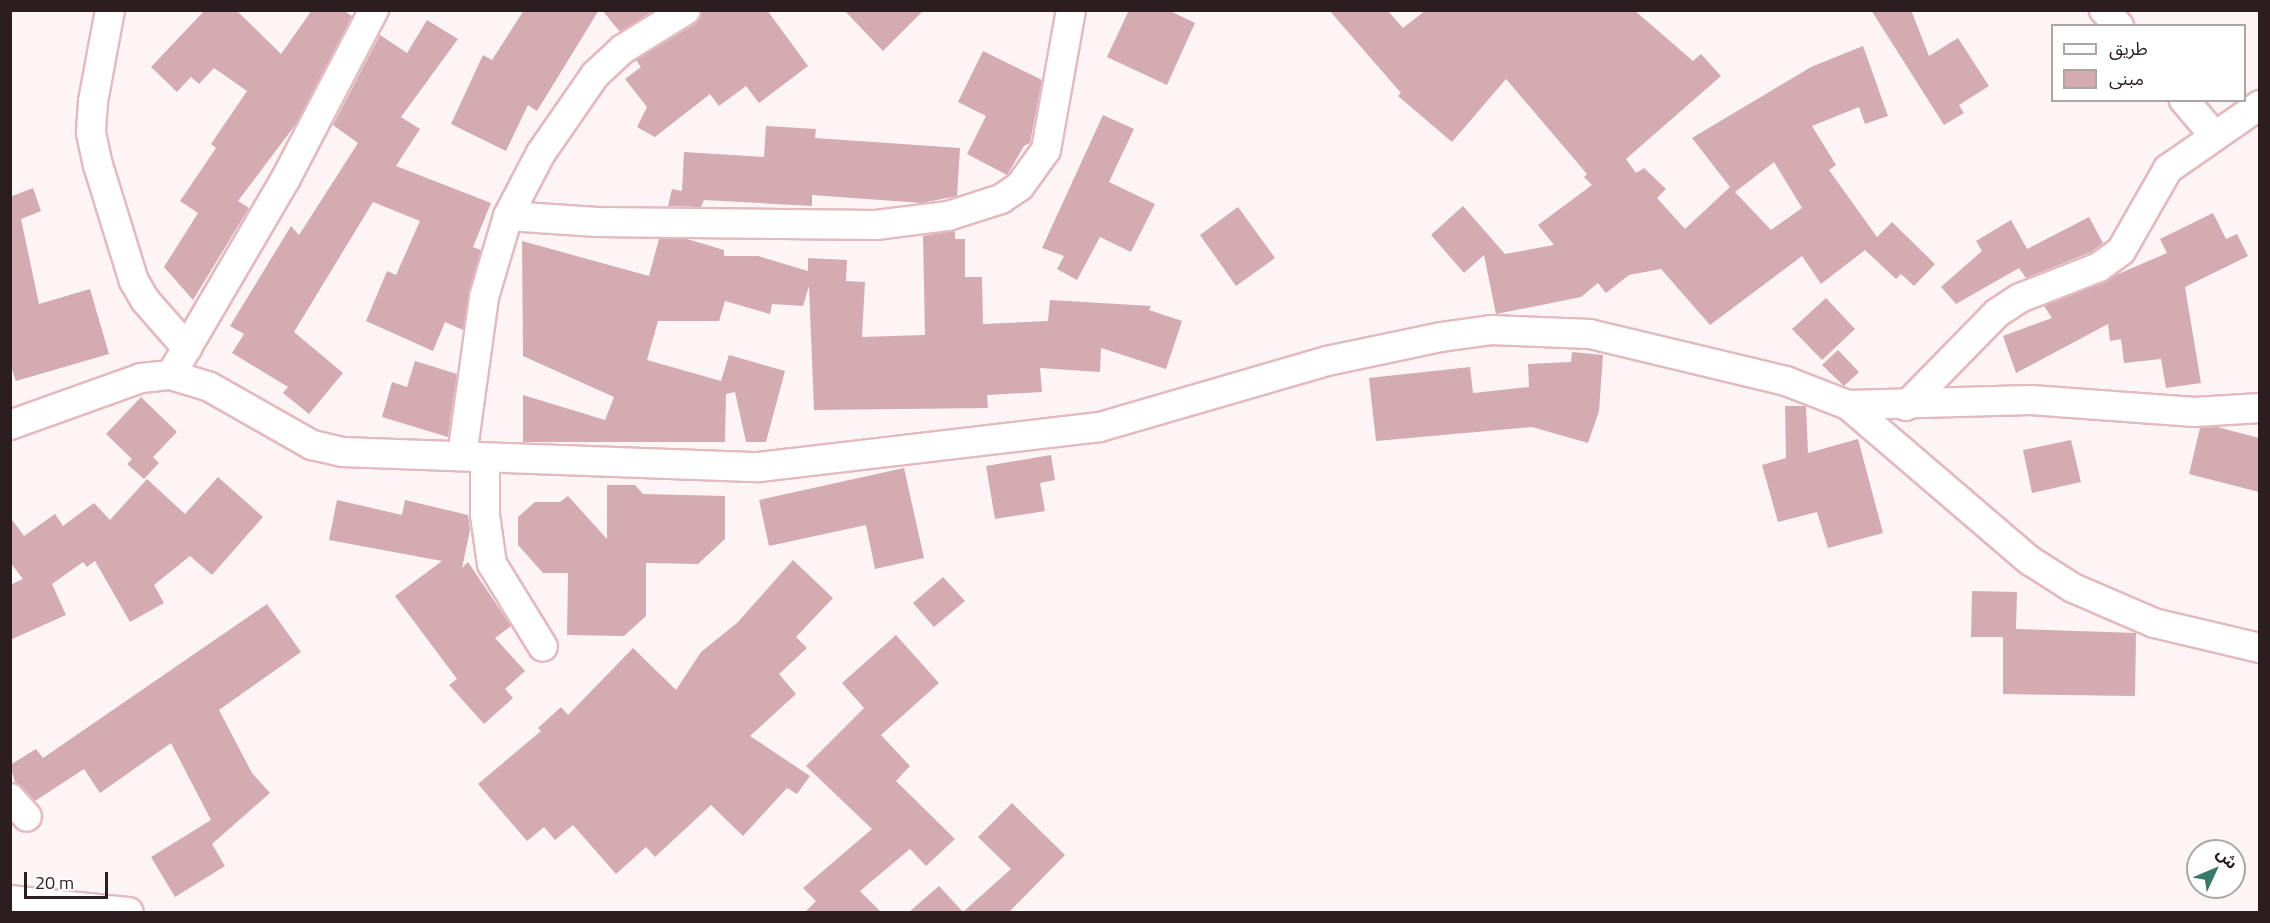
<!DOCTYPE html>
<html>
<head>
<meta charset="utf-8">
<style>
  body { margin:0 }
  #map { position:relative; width:2270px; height:923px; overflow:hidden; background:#fcf4f5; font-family:"Titillium Web","Noto Sans Arabic",sans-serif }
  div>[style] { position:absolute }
  .building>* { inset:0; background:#d3abb1 }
  .roads { filter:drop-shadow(2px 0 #e2bac0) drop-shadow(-2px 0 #e2bac0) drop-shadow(0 2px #e2bac0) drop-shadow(0 -2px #e2bac0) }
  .minor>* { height:28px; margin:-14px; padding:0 14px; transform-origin:14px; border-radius:14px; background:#fff }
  span { translate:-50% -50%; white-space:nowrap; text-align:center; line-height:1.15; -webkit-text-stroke:4.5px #fff; paint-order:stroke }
  .frame { position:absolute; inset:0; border:12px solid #2c1d20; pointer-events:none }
  .legend { position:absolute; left:2051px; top:24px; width:195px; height:78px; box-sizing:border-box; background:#fff; border:2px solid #aba5a6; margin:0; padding:8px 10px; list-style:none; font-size:18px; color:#2c1d20 }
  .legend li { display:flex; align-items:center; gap:12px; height:30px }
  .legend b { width:30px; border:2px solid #aba5a6 }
  .north { position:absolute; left:2186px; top:839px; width:60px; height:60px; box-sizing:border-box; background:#fff; border:2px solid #aba5a6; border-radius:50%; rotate:46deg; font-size:16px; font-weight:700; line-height:24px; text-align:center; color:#2c1d20 }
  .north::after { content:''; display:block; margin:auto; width:21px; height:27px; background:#397b6b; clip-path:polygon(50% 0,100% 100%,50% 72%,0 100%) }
  .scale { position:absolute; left:24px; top:872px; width:84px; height:27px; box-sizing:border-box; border:3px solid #2c1d20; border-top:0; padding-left:8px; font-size:18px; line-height:21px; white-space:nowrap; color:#2c1d20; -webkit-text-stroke:4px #fff; paint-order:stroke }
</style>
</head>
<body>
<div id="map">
  <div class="building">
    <div style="clip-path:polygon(205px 10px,236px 10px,281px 54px,312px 10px,343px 10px,352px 16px,296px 124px,238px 201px,249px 208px,193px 300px,164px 267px,198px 213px,180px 201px,216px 148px,211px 144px,247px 91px,214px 68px,199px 84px,191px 77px,177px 92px,151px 67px)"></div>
    <div style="clip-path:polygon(524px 10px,599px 10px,537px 111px,528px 105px,506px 151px,451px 124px,483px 55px,492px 60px)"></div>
    <div style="clip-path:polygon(602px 10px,654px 10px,620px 32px)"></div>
    <div style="clip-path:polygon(702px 10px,767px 10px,808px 66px,759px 103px,746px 86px,719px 106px,710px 94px,655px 137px,637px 127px,647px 107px,625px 79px,641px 67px,636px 60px,695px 24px)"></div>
    <div style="clip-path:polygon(844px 10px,924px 10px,883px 51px)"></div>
    <div style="clip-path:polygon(1129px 10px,1168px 10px,1195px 23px,1167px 85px,1107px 57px)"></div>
    <div style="clip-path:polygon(evenodd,1329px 10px,1387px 10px,1403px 28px,1426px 10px,1634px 10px,1693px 61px,1701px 54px,1721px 76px,1626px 159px,1636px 173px,1644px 168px,1666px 189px,1657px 198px,1685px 229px,1730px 187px,1692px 138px,1811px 67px,1863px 46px,1888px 116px,1865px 124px,1859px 107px,1812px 126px,1836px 165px,1829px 170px,1877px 237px,1892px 222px,1935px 264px,1914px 286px,1901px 274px,1896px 279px,1865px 250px,1821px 284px,1802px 256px,1710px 325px,1661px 269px,1629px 275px,1606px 293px,1598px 283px,1581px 297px,1496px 314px,1484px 255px,1464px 273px,1431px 235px,1463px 206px,1505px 254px,1554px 245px,1538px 225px,1592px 185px,1584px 177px,1587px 174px,1506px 79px,1452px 142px,1398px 96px,1401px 93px,1329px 10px,1774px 162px,1802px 208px,1771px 230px,1735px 192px,1774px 162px)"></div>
    <div style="clip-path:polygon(1871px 10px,1911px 10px,1929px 56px,1958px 38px,1989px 86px,1959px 105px,1964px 113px,1944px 125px)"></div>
    <div style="clip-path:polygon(427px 20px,458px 39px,401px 117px,420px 129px,396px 166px,491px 203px,473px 247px,481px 250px,463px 330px,445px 322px,433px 351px,366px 321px,387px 271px,396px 275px,420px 221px,373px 202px,294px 332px,343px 373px,309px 414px,283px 393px,288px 387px,232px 353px,244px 334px,230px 326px,291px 226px,299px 235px,358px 143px,333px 125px,380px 35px,407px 53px)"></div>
    <div style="clip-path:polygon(983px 51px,1042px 80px,1030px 143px,1024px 146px,1007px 175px,967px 154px,986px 116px,958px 102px)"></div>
    <div style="clip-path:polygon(1103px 115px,1134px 129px,1109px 182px,1155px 204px,1131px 252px,1100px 237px,1077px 280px,1057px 269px,1064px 256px,1042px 248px)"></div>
    <div style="clip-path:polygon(766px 126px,816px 129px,815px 138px,960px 148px,957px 196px,922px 203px,812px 195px,812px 206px,704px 200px,701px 207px,668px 206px,672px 189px,682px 191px,684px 152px,764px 157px)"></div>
    <div style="clip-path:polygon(33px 188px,41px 211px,21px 219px,39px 304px,90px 289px,109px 354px,16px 381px,10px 364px,10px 197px)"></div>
    <div style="clip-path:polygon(1238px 207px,1275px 258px,1236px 286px,1200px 235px)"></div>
    <div style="clip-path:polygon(2213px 213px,2226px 239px,2237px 234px,2248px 256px,2185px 287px,2201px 383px,2166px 388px,2161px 359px,2124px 363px,2121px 339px,2110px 341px,2108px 324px,2016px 373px,2003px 336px,2052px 318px,2044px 306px,2167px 253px,2160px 239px)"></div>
    <div style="clip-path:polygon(2089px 217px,2103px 243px,2091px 252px,2026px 278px,2019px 268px,1956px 304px,1941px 287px,1982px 251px,1976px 241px,2011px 220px,2027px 249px)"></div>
    <div style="clip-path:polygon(955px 231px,955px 239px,965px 239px,965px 277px,982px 277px,983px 324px,1048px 321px,1050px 300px,1151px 306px,1149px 310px,1182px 321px,1166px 369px,1101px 348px,1100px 372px,1040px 368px,1042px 392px,987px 395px,988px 408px,814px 410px,809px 286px,803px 306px,772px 304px,770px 314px,725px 301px,719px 321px,658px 321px,647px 360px,721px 381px,729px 355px,785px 371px,766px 442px,746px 442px,735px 392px,726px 394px,725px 442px,523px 442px,523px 395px,605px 420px,614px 397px,523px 356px,522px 241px,649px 276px,659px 239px,687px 239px,724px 250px,724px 256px,758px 256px,808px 271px,808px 258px,847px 260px,846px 281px,865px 282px,862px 337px,925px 335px,923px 236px)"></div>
    <div style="clip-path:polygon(1826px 298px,1855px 329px,1822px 360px,1792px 329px)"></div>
    <div style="clip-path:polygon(1838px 350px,1859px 372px,1844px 386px,1822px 365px)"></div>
    <div style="clip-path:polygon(1572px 352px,1603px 355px,1599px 411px,1588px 443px,1532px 427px,1376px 441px,1369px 378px,1470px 367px,1473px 393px,1529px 387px,1528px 364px,1571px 362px)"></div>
    <div style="clip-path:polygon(415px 361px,457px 374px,448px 437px,382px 417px,392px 382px,407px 387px)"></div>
    <div style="clip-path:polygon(141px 397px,177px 432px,153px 457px,159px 463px,144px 479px,127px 464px,132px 459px,106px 434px)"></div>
    <div style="clip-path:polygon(1785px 406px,1806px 406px,1808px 453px,1858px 439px,1883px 533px,1828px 548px,1817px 512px,1778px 522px,1762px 465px,1786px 458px)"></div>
    <div style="clip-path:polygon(2217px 427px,2259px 438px,2259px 492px,2189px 474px,2200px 428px)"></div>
    <div style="clip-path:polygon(2071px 440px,2081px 482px,2032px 493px,2023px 450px)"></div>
    <div style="clip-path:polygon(1051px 455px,1055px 480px,1040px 483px,1045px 511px,995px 519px,986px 466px)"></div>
    <div style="clip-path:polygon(904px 468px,924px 558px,875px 569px,866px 525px,769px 546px,759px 500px)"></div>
    <div style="clip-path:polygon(218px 477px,263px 517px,212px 575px,190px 556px,154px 585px,164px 603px,130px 622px,95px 561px,87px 567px,83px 562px,52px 584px,66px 615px,10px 640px,10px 585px,23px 579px,10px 562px,10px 517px,24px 536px,55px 514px,63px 526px,94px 503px,110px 520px,147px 479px,185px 514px)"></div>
    <div style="clip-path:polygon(607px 485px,635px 485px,643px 494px,725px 496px,725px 539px,698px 564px,646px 563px,646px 616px,624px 636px,567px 635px,568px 573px,543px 573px,518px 545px,518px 517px,535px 502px,560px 502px,568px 496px,607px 539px)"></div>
    <div style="clip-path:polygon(337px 500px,402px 515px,405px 500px,468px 515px,470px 530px,462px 568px,468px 562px,511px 626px,495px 638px,525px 671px,505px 689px,513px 698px,484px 724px,449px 685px,457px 679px,395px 596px,442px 561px,329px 540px)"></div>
    <div style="clip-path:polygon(793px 560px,833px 598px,796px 637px,807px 648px,779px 674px,796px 694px,750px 736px,810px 776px,797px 794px,787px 788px,743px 836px,711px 805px,655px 857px,646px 847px,616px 874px,573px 825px,555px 840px,544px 827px,527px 841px,478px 784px,541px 731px,538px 728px,561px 707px,568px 715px,633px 648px,676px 690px,701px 652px,737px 623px)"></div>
    <div style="clip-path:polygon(943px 577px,965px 601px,934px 627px,913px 603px)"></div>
    <div style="clip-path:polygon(1972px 591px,2017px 592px,2016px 629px,2136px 633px,2135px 696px,2003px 694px,2003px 637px,1971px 637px)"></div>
    <div style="clip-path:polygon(267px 604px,301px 652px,219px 710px,252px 773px,270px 793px,212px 844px,225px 866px,175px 897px,151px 857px,211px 820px,171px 743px,100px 793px,84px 769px,35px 801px,15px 782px,10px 765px,36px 749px,43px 758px)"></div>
    <div style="clip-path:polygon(896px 635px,939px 683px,881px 735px,910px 766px,896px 781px,955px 839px,926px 866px,910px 849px,860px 891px,881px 912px,805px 912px,816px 901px,803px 888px,872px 829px,806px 766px,864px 708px,842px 683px)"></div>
    <div style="clip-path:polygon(1012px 803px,1065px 855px,1009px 912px,909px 912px,939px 886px,963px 912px,1011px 869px,978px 837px)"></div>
  </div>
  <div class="roads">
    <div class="minor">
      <div style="left:110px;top:10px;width:94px;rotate:100.5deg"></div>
      <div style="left:93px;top:102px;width:31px;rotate:94deg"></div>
      <div style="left:91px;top:133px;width:33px;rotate:78deg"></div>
      <div style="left:98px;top:165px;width:121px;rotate:72.8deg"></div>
      <div style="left:134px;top:281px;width:22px;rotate:60deg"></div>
      <div style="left:145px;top:300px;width:64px;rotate:48.8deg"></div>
      <div style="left:2104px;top:10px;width:22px;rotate:47deg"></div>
      <div style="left:2184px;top:100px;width:46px;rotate:49.4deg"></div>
      <div style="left:508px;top:216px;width:89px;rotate:3.9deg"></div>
      <div style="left:597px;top:222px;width:279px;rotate:0.6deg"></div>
      <div style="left:876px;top:225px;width:73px;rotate:-7.1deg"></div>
      <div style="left:948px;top:216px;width:56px;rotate:-17.8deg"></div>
      <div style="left:1001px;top:199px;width:23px;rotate:-34deg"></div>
      <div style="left:1020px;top:186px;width:44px;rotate:-54.2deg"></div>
      <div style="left:1046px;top:150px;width:142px;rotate:-79.9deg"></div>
      <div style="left:171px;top:375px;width:228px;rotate:-59.7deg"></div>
      <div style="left:286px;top:178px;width:190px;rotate:-62.4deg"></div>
      <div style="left:1848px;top:405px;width:183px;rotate:-1.6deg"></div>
      <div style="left:2031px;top:400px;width:164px;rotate:4.2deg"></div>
      <div style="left:2195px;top:412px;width:65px;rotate:-3.5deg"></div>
      <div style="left:1906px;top:406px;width:130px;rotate:-45.6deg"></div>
      <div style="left:1997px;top:313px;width:27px;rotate:-33deg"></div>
      <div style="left:2020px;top:298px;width:85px;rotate:-21.4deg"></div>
      <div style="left:2099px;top:267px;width:27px;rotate:-36deg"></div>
      <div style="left:2121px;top:251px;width:95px;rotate:-60.2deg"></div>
      <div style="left:2168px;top:169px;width:112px;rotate:-34.8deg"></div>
      <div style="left:10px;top:425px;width:139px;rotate:-19.7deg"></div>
      <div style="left:141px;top:378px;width:30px;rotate:-6deg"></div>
      <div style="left:171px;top:375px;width:39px;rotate:17deg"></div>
      <div style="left:208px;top:386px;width:120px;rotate:29.6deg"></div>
      <div style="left:312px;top:445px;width:31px;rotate:13deg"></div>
      <div style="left:342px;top:452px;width:417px;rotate:2.1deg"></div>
      <div style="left:759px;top:467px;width:343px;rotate:-6.7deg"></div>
      <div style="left:1100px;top:427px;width:236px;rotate:-16.2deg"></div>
      <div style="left:1327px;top:361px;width:116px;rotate:-11.9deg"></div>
      <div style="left:1441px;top:337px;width:50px;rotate:-8deg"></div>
      <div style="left:1491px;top:330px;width:99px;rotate:2.3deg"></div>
      <div style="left:1590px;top:334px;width:202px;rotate:13.5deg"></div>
      <div style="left:1786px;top:381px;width:66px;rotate:21.2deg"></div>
      <div style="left:1848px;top:405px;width:238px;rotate:40.6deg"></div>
      <div style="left:2029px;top:560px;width:52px;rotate:32.5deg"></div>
      <div style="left:2073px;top:588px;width:88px;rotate:23.4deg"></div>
      <div style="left:2154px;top:623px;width:109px;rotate:13.3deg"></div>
      <div style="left:462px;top:456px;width:161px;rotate:-82.1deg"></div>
      <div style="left:484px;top:297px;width:84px;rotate:-73.5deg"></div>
      <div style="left:508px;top:216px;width:71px;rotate:-62.4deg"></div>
      <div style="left:541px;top:153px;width:95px;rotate:-55.3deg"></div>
      <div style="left:595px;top:75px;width:38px;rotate:-43deg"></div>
      <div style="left:623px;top:49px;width:74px;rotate:-31.8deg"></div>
      <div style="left:485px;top:458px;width:57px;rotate:90deg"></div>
      <div style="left:485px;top:515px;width:49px;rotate:81.9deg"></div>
      <div style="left:492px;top:564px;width:97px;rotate:58.4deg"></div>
      <div style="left:10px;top:798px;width:25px;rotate:48deg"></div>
      <div style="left:10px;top:900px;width:119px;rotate:5.8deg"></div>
    </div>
  </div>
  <div class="frame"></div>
  <ul class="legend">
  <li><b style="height:8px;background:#fff"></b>طريق</li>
  <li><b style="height:16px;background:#d3abb1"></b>مبنى</li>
  </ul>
  <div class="north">ش</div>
  <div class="scale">20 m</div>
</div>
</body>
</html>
